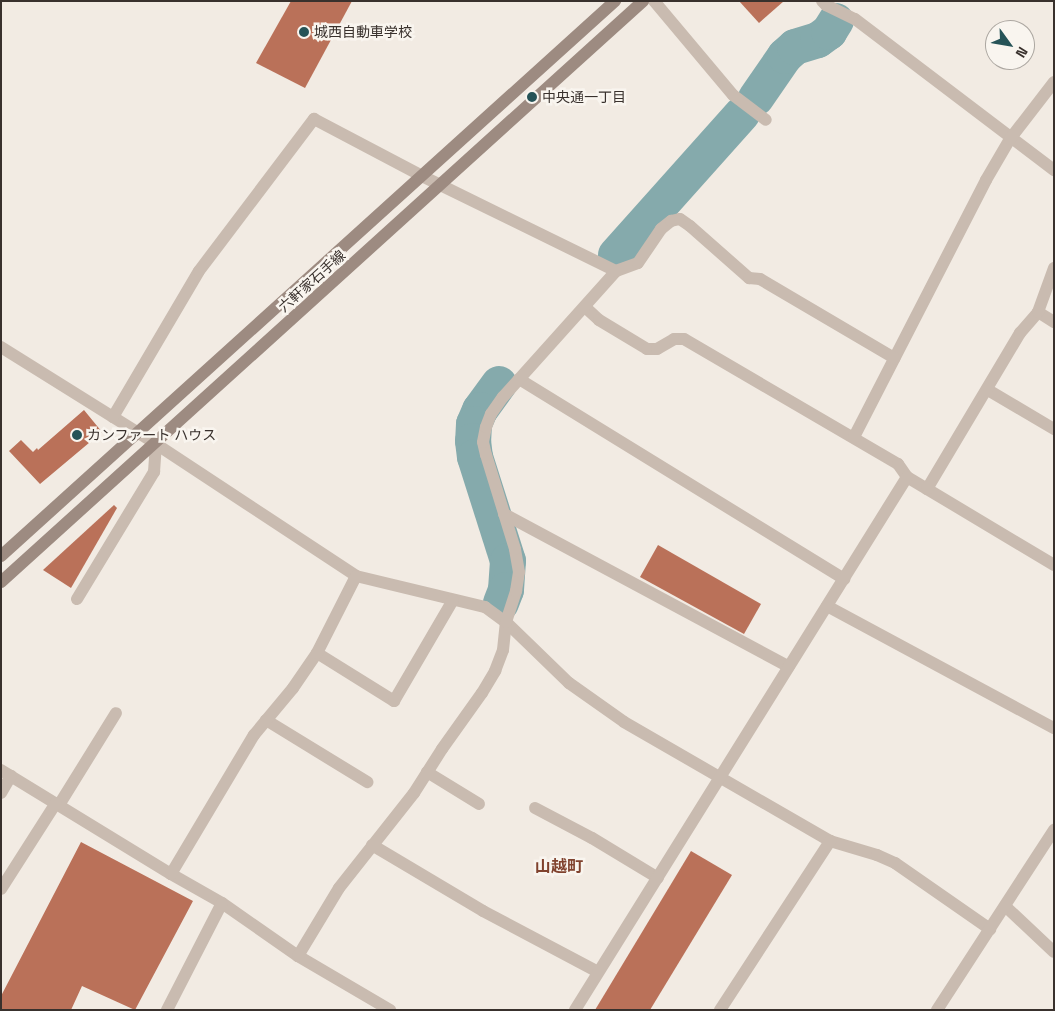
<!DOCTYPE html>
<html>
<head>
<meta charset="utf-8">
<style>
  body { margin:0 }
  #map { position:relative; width:1055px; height:1011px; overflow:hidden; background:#f2ebe3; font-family:"Space Grotesk","Noto Sans JP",sans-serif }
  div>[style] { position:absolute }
  .river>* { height:36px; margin:-18px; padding:0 18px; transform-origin:18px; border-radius:18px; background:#85aaac }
  .building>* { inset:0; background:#ba7159 }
  .street>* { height:12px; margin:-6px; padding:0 6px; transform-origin:6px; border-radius:6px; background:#c9bbb0 }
  .secondary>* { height:12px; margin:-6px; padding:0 6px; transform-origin:6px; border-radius:6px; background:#9d8b81 }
  .dots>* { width:14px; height:14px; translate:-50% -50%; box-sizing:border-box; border:2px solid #f9f5ef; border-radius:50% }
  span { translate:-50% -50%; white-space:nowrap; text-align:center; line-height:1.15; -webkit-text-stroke:5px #f9f5ef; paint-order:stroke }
  .poi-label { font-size:14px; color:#39312d }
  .left { translate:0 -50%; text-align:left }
  .street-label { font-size:14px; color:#39312d }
  .quarter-label { font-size:16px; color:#80422e; font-weight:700 }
  .frame { position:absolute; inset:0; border:2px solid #39312d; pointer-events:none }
  .north { position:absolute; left:985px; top:20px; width:50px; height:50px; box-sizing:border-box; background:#f9f5ef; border:1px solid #aca7a1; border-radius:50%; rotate:122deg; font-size:14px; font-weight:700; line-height:20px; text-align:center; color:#39312d }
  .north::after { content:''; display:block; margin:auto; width:18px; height:22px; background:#265357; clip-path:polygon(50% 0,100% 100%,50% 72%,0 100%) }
</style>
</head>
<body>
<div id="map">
  <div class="river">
    <div style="left:756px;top:98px;width:51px;rotate:-55.4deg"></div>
    <div style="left:785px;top:56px;width:13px;rotate:-42deg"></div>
    <div style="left:795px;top:47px;width:24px;rotate:-17deg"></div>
    <div style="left:818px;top:40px;width:14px;rotate:-36deg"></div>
    <div style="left:829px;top:32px;width:13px;rotate:-58deg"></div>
    <div style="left:616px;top:255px;width:189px;rotate:-48.2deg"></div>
    <div style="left:499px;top:384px;width:32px;rotate:126deg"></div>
    <div style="left:480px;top:410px;width:15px;rotate:113deg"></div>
    <div style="left:474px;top:424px;width:17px;rotate:93deg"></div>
    <div style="left:473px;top:441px;width:16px;rotate:83deg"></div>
    <div style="left:475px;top:457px;width:109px;rotate:72.4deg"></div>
    <div style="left:508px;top:561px;width:29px;rotate:94deg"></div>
    <div style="left:506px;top:590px;width:14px;rotate:111deg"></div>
  </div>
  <div class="building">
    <div style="clip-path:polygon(291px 1px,352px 1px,305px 88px,256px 63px)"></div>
    <div style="clip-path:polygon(739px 1px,784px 1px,759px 23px)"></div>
    <div style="clip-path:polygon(84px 410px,102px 432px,40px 484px,9px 451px,21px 440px,33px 452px,37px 448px,38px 450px)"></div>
    <div style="clip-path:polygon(114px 505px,117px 508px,71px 588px,43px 570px)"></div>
    <div style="clip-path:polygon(658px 545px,761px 604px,744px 634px,640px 577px)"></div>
    <div style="clip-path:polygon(81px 842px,193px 901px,135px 1010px,82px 986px,71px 1010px,1px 1010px,1px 996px)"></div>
    <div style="clip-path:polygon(691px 851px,732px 875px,650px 1010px,595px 1010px)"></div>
  </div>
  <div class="street">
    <div style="left:654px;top:1px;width:123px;rotate:50deg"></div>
    <div style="left:733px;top:95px;width:41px;rotate:37.1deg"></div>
    <div style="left:822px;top:1px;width:6px;rotate:45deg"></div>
    <div style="left:826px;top:5px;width:32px;rotate:26deg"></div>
    <div style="left:855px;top:19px;width:250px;rotate:37.2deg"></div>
    <div style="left:585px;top:307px;width:19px;rotate:43deg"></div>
    <div style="left:599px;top:320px;width:56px;rotate:31.1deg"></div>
    <div style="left:647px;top:349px;width:10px"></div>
    <div style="left:657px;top:349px;width:20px;rotate:-30deg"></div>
    <div style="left:674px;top:339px;width:10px"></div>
    <div style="left:684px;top:339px;width:248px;rotate:30.3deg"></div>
    <div style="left:898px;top:464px;width:16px;rotate:55deg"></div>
    <div style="left:907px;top:477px;width:171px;rotate:30.9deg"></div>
    <div style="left:1038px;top:312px;width:19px;rotate:32deg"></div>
    <div style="left:1px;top:347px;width:183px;rotate:32deg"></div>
    <div style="left:156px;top:444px;width:240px;rotate:33.4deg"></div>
    <div style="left:356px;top:576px;width:133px;rotate:13.5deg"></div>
    <div style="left:485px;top:607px;width:26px;rotate:36deg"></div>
    <div style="left:506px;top:622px;width:88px;rotate:44.1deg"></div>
    <div style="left:569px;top:683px;width:67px;rotate:35.3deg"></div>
    <div style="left:624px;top:722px;width:238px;rotate:30deg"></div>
    <div style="left:830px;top:841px;width:49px;rotate:16.6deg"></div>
    <div style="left:877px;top:855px;width:20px;rotate:24deg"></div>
    <div style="left:895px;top:863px;width:116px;rotate:34.8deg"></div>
    <div style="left:519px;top:379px;width:382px;rotate:31.6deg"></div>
    <div style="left:988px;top:390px;width:77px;rotate:30.6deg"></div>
    <div style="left:113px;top:417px;width:169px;rotate:-59.5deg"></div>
    <div style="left:199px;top:271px;width:191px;rotate:-52.9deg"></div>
    <div style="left:314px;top:119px;width:122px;rotate:27.8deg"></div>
    <div style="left:422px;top:176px;width:216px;rotate:26.1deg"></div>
    <div style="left:854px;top:437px;width:289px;rotate:-62.8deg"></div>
    <div style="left:986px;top:180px;width:48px;rotate:-59.7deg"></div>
    <div style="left:1010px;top:139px;width:72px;rotate:-52.3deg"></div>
    <div style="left:927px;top:489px;width:182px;rotate:-59.2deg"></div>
    <div style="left:1020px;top:333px;width:28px;rotate:-49deg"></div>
    <div style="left:1038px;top:312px;width:47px;rotate:-70deg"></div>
    <div style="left:504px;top:514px;width:323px;rotate:28.2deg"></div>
    <div style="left:77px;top:599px;width:149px;rotate:-58.8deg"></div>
    <div style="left:154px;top:472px;width:28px;rotate:-86deg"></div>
    <div style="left:827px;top:606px;width:258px;rotate:28.3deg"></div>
    <div style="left:317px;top:653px;width:91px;rotate:31.9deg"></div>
    <div style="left:394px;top:701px;width:117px;rotate:-59.7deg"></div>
    <div style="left:266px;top:720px;width:119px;rotate:31.5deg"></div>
    <div style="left:1px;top:770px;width:199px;rotate:31.5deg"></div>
    <div style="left:171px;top:874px;width:59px;rotate:29.6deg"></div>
    <div style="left:222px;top:903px;width:93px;rotate:34.9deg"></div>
    <div style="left:298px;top:956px;width:107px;rotate:30.4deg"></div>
    <div style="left:427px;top:772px;width:61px;rotate:31.6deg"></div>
    <div style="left:1px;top:793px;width:20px;rotate:-60deg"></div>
    <div style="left:59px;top:805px;width:108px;rotate:-58.2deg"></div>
    <div style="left:535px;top:808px;width:64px;rotate:27.8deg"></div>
    <div style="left:592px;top:838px;width:77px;rotate:31.2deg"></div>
    <div style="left:372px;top:845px;width:129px;rotate:30.7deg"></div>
    <div style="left:483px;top:911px;width:130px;rotate:27.9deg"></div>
    <div style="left:171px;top:874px;width:162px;rotate:-59.2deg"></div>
    <div style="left:254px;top:735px;width:61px;rotate:-50.3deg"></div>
    <div style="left:293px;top:688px;width:42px;rotate:-55.6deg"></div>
    <div style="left:317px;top:653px;width:86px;rotate:-63.1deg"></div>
    <div style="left:1px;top:889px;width:102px;rotate:-57.4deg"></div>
    <div style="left:1005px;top:906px;width:67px;rotate:43.2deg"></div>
    <div style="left:298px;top:956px;width:79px;rotate:-58.9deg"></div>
    <div style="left:339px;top:888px;width:121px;rotate:-51.7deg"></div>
    <div style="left:414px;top:793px;width:52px;rotate:-57.5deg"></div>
    <div style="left:442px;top:749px;width:69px;rotate:-54.5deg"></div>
    <div style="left:482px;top:693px;width:26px;rotate:-59deg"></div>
    <div style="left:495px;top:671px;width:22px;rotate:-69deg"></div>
    <div style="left:503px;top:650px;width:28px;rotate:-84deg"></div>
    <div style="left:506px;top:622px;width:33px;rotate:-72deg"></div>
    <div style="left:516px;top:591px;width:19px;rotate:-81deg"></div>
    <div style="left:519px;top:572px;width:23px;rotate:-100deg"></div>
    <div style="left:515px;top:549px;width:98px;rotate:-107.1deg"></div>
    <div style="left:486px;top:455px;width:13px;rotate:-103deg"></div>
    <div style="left:483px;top:442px;width:15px;rotate:-79deg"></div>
    <div style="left:486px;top:427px;width:14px;rotate:-69deg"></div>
    <div style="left:491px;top:414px;width:21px;rotate:-55deg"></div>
    <div style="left:503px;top:397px;width:169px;rotate:-48.1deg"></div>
    <div style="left:616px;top:271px;width:23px;rotate:-20deg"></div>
    <div style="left:638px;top:263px;width:41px;rotate:-55.9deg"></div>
    <div style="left:661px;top:229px;width:13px;rotate:-39deg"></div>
    <div style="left:671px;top:221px;width:9px;rotate:-13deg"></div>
    <div style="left:680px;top:219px;width:12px;rotate:35deg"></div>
    <div style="left:690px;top:226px;width:79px;rotate:41.4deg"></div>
    <div style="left:749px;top:278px;width:11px;rotate:5deg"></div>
    <div style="left:760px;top:279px;width:156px;rotate:30.5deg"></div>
    <div style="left:167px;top:1010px;width:120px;rotate:-62.8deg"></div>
    <div style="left:575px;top:1010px;width:628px;rotate:-58.08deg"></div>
    <div style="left:720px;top:1010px;width:202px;rotate:-56.9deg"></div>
    <div style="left:937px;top:1010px;width:215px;rotate:-57deg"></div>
  </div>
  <div class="secondary">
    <div style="left:1px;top:556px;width:828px;rotate:-42.11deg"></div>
    <div style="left:1px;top:582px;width:866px;rotate:-42.14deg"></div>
  </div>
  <div class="dots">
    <div style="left:304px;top:32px;background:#265357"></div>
    <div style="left:532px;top:97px;background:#265357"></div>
    <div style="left:77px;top:435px;background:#265357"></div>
  </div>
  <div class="poi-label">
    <span class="left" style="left:314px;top:32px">城西自動車学校</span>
    <span class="left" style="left:542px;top:97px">中央通一丁目</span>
    <span class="left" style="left:87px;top:435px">カンファート ハウス</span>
  </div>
  <div class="street-label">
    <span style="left:312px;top:281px;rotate:-42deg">六軒家石手線</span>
  </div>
  <div class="quarter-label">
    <span style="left:559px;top:867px">山越町</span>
  </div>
  <div class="frame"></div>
  <div class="north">N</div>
</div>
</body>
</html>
